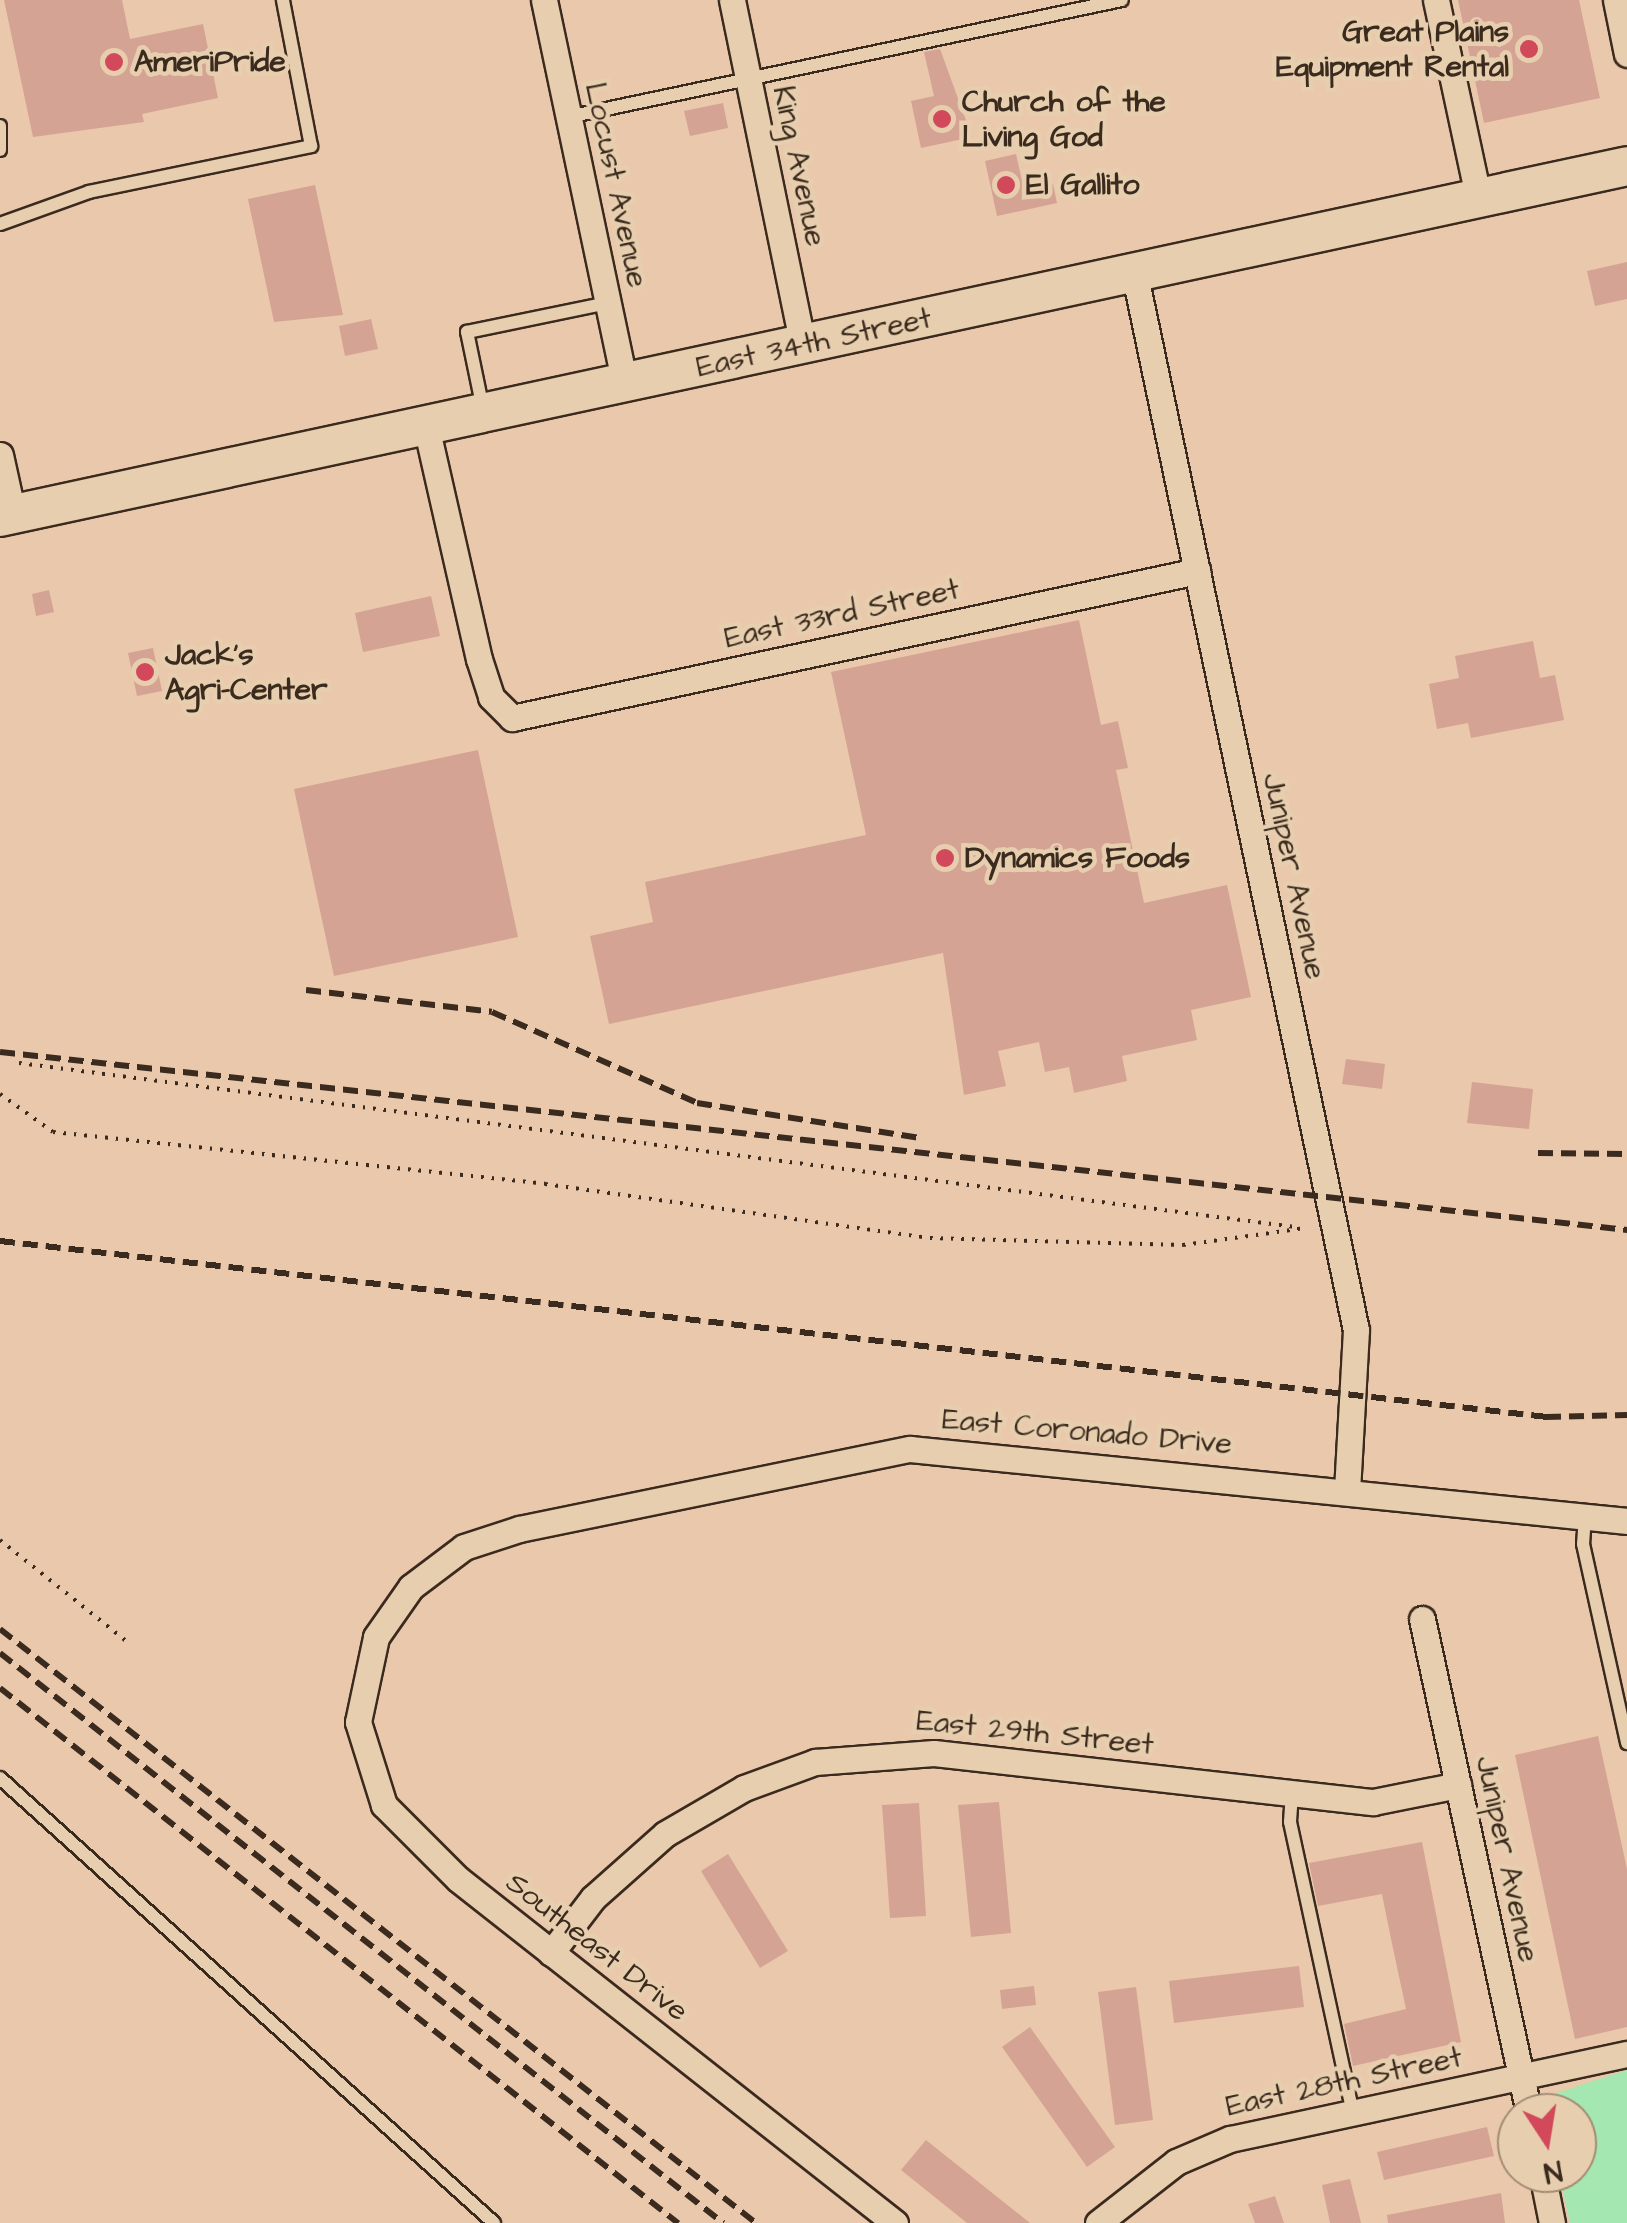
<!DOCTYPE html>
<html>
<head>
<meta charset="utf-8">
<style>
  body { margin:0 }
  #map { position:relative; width:1627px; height:2223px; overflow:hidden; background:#eac8ac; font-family:"Architects Daughter",sans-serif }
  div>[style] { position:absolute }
  .green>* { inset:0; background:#a5e7b1 }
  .building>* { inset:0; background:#d5a393 }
  .path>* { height:4px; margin-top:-2px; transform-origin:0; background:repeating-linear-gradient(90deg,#3b2a1e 0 2.5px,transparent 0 10.5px) }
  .roads { filter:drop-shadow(2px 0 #3b2a1e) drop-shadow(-2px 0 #3b2a1e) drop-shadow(0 2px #3b2a1e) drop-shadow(0 -2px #3b2a1e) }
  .service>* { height:12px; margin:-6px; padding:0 6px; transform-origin:6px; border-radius:6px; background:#e6ceae }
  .minor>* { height:25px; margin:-12.5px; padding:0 12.5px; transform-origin:12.5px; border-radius:12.5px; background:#e6ceae }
  .secondary>* { height:38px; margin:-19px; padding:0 19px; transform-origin:19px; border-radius:19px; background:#e6ceae }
  .rail>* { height:6px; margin-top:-3px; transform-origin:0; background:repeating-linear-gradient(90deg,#3b2a1e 0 15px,transparent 0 23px) }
  .dots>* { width:28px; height:28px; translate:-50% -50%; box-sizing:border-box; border:5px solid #e6ceae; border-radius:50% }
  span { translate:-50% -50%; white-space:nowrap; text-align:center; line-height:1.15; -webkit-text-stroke:9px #e6ceae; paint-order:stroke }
  .poi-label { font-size:30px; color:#3b2a1e; font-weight:700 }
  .right { translate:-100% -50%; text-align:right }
  .left { translate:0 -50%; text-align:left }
  .street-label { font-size:30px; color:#3b2a1e }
  .north { position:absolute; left:1497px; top:2093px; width:100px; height:100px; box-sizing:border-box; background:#e6ceae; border:2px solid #a28c74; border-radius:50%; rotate:168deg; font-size:28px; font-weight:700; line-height:40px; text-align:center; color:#3b2a1e }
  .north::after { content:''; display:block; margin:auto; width:35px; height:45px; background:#d1495b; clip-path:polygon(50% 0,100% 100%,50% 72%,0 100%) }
</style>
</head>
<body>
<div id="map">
  <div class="green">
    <div style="clip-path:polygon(1627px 2070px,1627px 2223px,1570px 2223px,1559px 2173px,1577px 2173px,1577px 2113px,1546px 2113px,1544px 2097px)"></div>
  </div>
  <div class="building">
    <div style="clip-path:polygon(4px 0,122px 0,130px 39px,203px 24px,218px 98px,142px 114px,144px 122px,33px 137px)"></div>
    <div style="clip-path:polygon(1458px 0,1579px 0,1600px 98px,1484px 123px)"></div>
    <div style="clip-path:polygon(940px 49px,972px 137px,921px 148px,911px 101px,934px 96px,924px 52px)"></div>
    <div style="clip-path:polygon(723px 103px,728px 128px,690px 136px,684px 111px)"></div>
    <div style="clip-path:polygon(1016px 154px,1024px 190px,1053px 184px,1057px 203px,997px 216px,985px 161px)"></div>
    <div style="clip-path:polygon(315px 185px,343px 315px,274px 322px,248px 199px)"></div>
    <div style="clip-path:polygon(1627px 262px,1627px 299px,1595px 306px,1587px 271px)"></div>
    <div style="clip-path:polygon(371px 319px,378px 349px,345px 356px,339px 326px)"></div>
    <div style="clip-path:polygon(49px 590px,54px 612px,36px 616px,32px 594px)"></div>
    <div style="clip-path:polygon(431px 596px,440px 636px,363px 652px,355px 613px)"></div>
    <div style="clip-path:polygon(1079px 620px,1101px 725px,1118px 721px,1128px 768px,1116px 770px,1144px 903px,1227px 885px,1251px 997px,1191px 1010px,1197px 1040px,1122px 1056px,1127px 1081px,1074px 1093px,1069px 1067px,1045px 1072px,1039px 1042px,998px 1051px,1006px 1086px,964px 1095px,943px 953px,609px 1024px,590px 936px,653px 922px,645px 882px,866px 835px,831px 672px)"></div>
    <div style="clip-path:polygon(1533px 641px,1540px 678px,1555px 675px,1564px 720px,1471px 738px,1468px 723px,1437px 729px,1429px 684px,1459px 678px,1455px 656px)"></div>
    <div style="clip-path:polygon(153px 648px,162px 691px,137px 696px,128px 653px)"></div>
    <div style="clip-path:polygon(478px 750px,518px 937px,334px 976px,294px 789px)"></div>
    <div style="clip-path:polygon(1346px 1059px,1385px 1064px,1382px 1089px,1342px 1084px)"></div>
    <div style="clip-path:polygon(1472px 1082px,1533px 1089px,1529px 1129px,1467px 1123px)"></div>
    <div style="clip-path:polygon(1598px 1736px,1627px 1869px,1627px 2027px,1575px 2039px,1515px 1755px)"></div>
    <div style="clip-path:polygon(999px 1802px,1011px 1933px,971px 1937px,958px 1805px)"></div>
    <div style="clip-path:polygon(919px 1803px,926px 1916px,890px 1918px,882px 1805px)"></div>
    <div style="clip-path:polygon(1422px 1842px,1461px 2042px,1353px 2066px,1344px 2024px,1406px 2009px,1391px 1939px,1382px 1894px,1318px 1906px,1309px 1863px)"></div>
    <div style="clip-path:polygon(728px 1854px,788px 1951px,760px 1968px,701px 1871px)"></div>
    <div style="clip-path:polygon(1299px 1966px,1304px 2007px,1174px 2023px,1169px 1981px)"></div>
    <div style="clip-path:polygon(1034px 1986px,1036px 2005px,1002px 2009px,1000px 1990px)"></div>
    <div style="clip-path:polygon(1136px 1987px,1153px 2120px,1115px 2125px,1098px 1992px)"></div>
    <div style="clip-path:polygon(1030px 2027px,1115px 2147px,1087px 2167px,1002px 2047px)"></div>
    <div style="clip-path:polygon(1487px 2127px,1494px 2156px,1384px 2180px,1377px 2152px)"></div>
    <div style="clip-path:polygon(926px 2140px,1030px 2223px,967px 2223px,901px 2170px)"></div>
    <div style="clip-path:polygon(1350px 2179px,1361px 2223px,1330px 2223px,1322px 2185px)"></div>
    <div style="clip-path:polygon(1501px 2193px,1505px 2223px,1388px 2223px,1387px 2215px)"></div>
    <div style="clip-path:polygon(1275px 2196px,1284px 2223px,1255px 2223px,1248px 2204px)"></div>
  </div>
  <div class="path">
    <div style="left:19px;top:1063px;width:1287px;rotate:7.32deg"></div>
    <div style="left:0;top:1094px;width:65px;rotate:35.6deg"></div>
    <div style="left:53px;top:1132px;width:495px;rotate:6deg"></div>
    <div style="left:545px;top:1184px;width:389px;rotate:8deg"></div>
    <div style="left:930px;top:1238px;width:253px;rotate:1.6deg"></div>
    <div style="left:1183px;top:1245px;width:123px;rotate:-7.9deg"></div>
    <div style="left:0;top:1540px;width:161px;rotate:38.7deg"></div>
  </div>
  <div class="roads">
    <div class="service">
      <div style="left:568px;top:117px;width:566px;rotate:-11.93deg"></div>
      <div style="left:0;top:126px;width:24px;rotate:90deg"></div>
      <div style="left:0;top:224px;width:95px;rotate:-19.8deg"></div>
      <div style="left:89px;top:192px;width:227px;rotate:-11.7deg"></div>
      <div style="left:311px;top:146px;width:149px;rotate:-100.9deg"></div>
      <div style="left:483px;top:409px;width:79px;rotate:-101.7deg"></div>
      <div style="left:467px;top:332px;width:143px;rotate:-11.7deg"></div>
      <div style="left:1585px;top:1516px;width:28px;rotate:94deg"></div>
      <div style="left:1583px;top:1544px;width:204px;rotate:77.5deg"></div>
      <div style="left:0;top:1778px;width:665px;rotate:42.01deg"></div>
      <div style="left:1292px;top:1793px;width:29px;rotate:94deg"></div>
      <div style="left:1290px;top:1822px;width:298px;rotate:77.8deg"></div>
    </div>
    <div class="minor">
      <div style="left:544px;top:0;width:391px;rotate:78.1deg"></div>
      <div style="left:732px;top:0;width:352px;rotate:78.4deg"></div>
      <div style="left:1436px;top:0;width:205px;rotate:77.9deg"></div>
      <div style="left:1616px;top:0;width:55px;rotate:78.5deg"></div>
      <div style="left:1135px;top:276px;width:1077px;rotate:78.16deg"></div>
      <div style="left:1356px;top:1330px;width:161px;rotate:93.2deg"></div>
      <div style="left:426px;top:426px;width:239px;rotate:77.2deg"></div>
      <div style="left:479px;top:659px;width:40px;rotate:72deg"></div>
      <div style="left:491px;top:697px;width:30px;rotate:45deg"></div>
      <div style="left:512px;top:718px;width:701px;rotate:-12.11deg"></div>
      <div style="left:0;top:455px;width:60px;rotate:77.6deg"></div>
      <div style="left:1422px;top:1619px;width:505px;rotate:77.78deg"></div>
      <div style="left:551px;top:1953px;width:69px;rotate:-52.6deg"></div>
      <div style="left:593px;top:1898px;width:96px;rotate:-41.6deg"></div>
      <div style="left:665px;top:1834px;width:91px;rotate:-30.2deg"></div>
      <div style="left:744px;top:1788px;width:76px;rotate:-20.1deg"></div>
      <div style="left:815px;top:1762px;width:119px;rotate:-4.3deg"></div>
      <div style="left:934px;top:1753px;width:442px;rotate:6.4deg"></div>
      <div style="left:1373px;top:1802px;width:87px;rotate:-11.3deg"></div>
      <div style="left:1542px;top:2173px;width:51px;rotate:78.7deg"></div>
      <div style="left:895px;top:2223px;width:556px;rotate:-141.79deg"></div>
      <div style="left:458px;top:1879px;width:105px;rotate:-135deg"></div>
      <div style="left:384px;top:1805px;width:87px;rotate:-107.4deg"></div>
      <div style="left:358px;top:1722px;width:87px;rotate:-78deg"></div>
      <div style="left:376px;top:1637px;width:61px;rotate:-55deg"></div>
      <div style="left:411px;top:1587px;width:66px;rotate:-37deg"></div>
      <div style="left:464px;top:1547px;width:58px;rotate:-18.1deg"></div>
      <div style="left:519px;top:1529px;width:399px;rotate:-11.6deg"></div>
      <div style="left:910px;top:1449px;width:721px;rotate:5.73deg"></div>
      <div style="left:1098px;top:2223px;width:99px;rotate:-38deg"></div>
      <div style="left:1176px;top:2162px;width:59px;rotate:-23.1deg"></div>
      <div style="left:1230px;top:2139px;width:406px;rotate:-12.1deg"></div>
    </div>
    <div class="secondary">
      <div style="left:0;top:517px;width:1664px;rotate:-12.17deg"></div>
    </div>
  </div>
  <div class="rail">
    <div style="left:306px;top:990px;width:187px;rotate:6.7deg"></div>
    <div style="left:492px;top:1012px;width:224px;rotate:23.9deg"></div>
    <div style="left:697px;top:1103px;width:226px;rotate:8.9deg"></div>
    <div style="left:0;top:1052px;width:1637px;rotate:6.24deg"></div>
    <div style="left:1538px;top:1153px;width:89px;rotate:0.6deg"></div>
    <div style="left:0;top:1241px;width:1556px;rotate:6.49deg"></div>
    <div style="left:1546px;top:1417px;width:81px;rotate:-1.4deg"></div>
    <div style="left:0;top:1629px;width:961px;rotate:38.16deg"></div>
    <div style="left:0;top:1653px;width:921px;rotate:38.25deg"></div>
    <div style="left:0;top:1688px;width:864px;rotate:38.28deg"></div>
  </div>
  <div class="dots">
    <div style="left:1529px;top:49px;background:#d1495b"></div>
    <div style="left:114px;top:62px;background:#d1495b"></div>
    <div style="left:942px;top:119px;background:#d1495b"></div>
    <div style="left:1006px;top:185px;background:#d1495b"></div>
    <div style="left:145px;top:672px;background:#d1495b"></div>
    <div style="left:945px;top:858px;background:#d1495b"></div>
  </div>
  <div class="poi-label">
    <span class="right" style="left:1509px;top:49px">Great Plains<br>Equipment Rental</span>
    <span class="left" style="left:134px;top:62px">AmeriPride</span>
    <span class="left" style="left:962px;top:119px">Church of the<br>Living God</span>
    <span class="left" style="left:1026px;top:185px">El Gallito</span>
    <span class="left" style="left:165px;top:672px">Jack's<br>Agri-Center</span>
    <span class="left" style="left:965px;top:858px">Dynamics Foods</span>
  </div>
  <div class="street-label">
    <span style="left:799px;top:166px;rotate:78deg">King Avenue</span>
    <span style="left:616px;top:185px;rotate:78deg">Locust Avenue</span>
    <span style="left:814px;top:343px;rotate:-12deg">East 34th Street</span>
    <span style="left:842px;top:614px;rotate:-12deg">East 33rd Street</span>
    <span style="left:1294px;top:876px;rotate:78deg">Juniper Avenue</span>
    <span style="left:1087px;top:1432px;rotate:5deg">East Coronado Drive</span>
    <span style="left:1035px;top:1733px;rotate:6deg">East 29th Street</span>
    <span style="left:1507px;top:1859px;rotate:78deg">Juniper Avenue</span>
    <span style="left:597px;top:1947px;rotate:38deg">Southeast Drive</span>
    <span style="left:1344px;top:2082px;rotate:-12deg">East 28th Street</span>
  </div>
  <div class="north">N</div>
</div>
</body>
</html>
